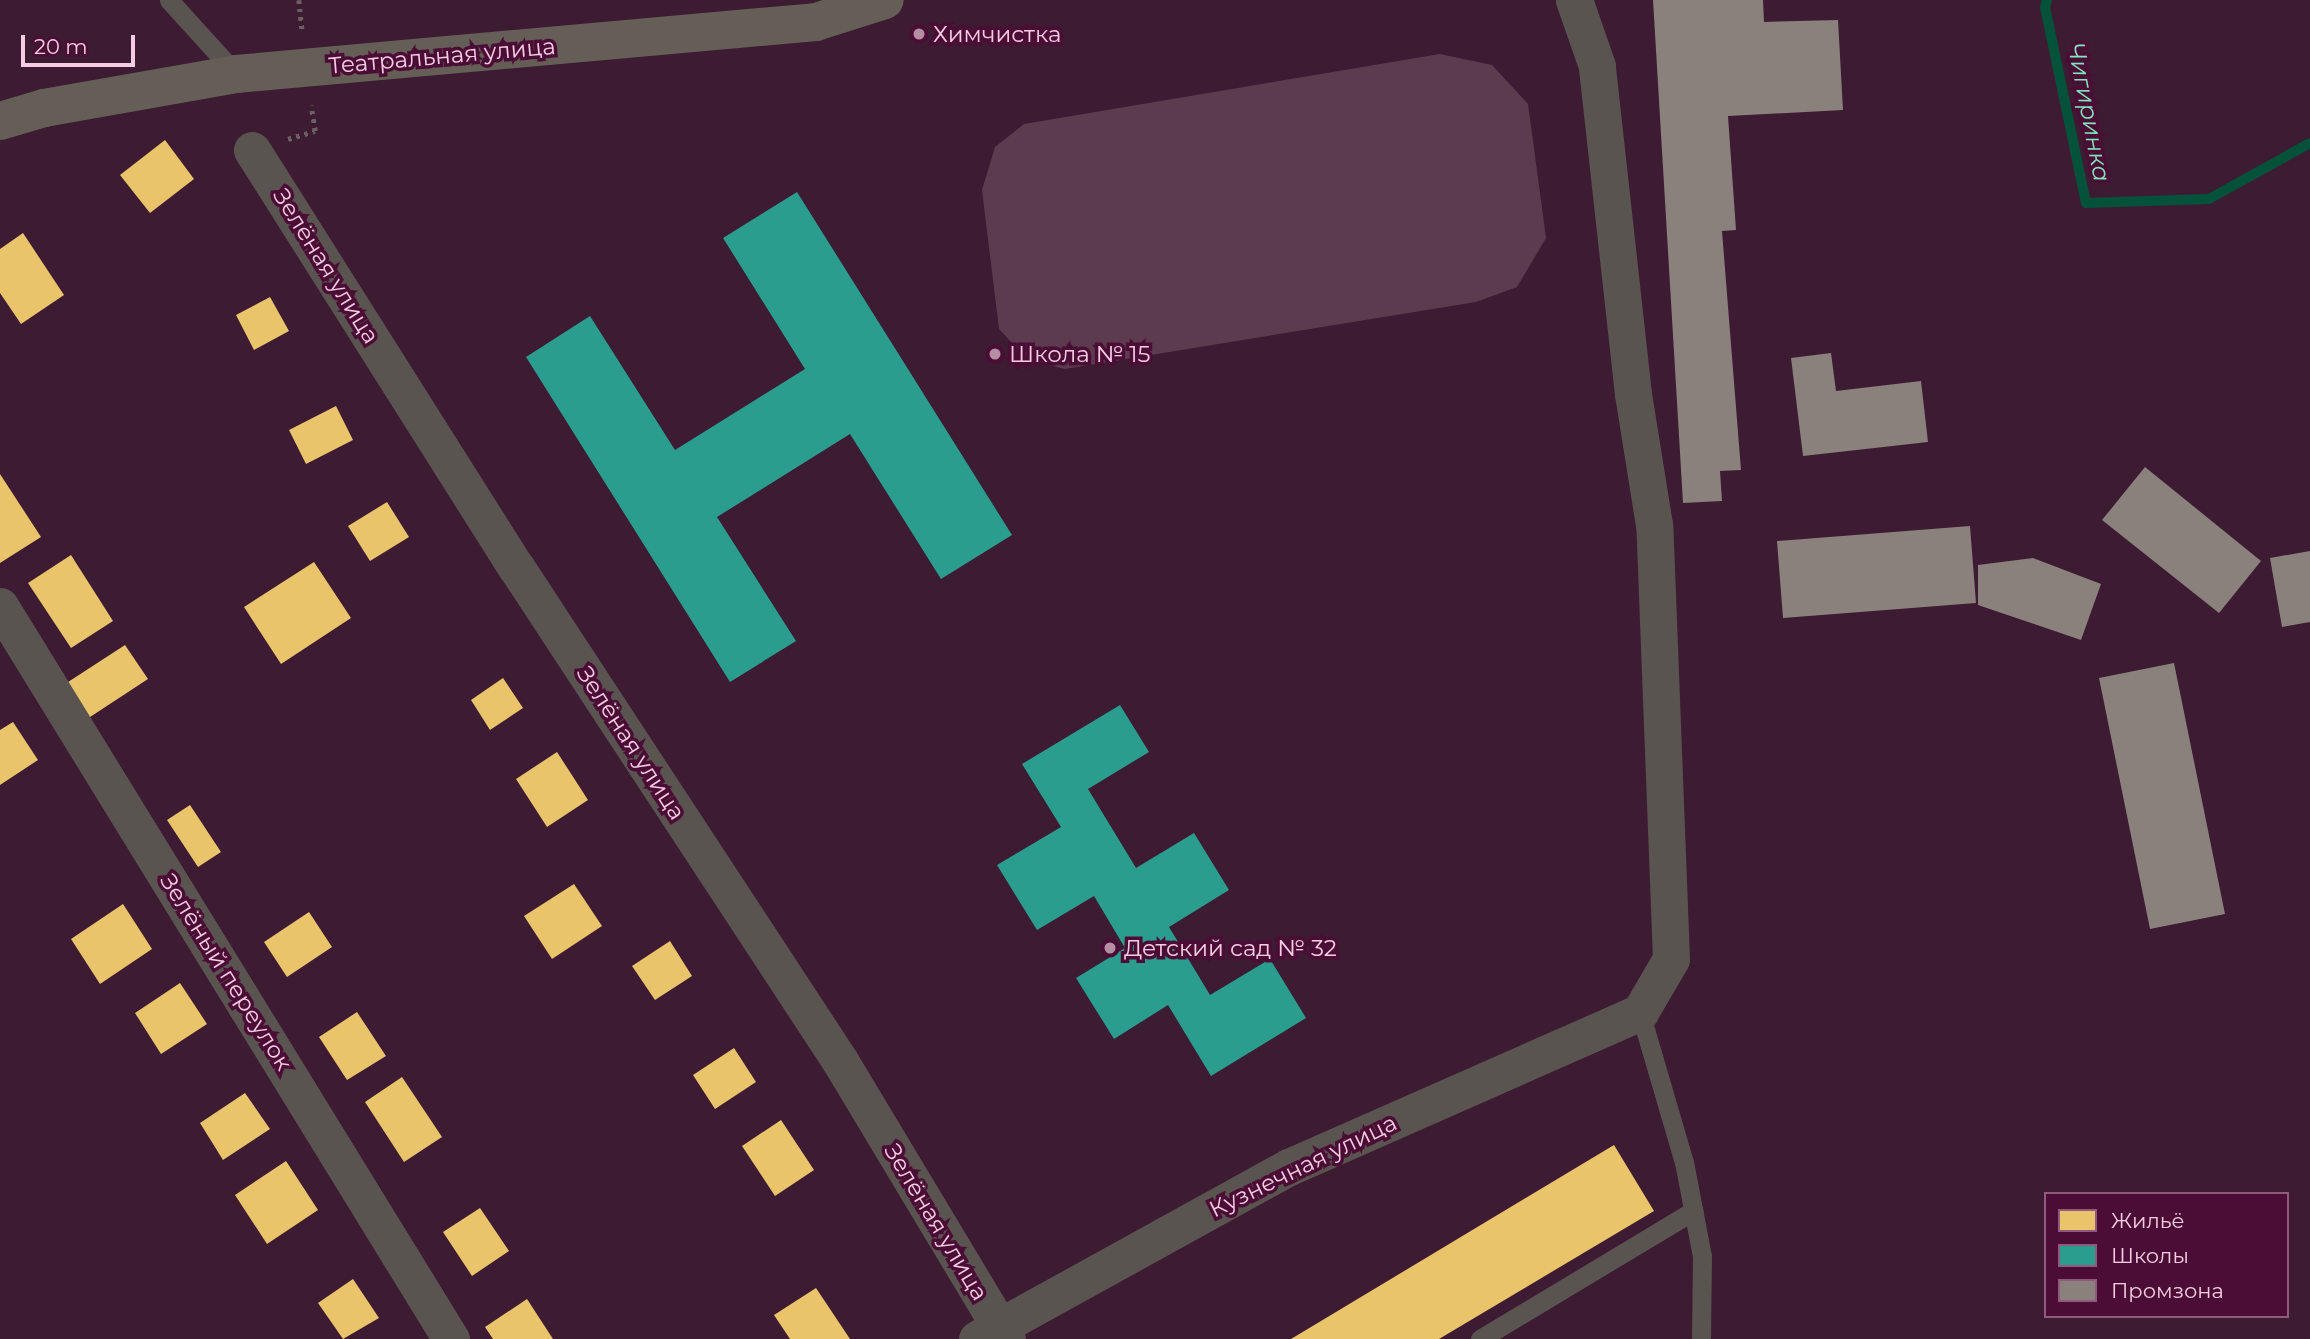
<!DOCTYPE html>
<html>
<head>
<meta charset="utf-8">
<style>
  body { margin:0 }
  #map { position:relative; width:2310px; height:1339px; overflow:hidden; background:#3d1b32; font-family:Montserrat,sans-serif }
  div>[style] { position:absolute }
  .green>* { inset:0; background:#5c3b4e }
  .homes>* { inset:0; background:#e9c46a }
  .schools>* { inset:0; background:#2a9d8f }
  .industry>* { inset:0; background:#8a817c }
  .stream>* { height:10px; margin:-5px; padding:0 5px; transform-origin:5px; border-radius:5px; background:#05523b }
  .path>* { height:4.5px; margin-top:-2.25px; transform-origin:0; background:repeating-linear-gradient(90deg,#6b6062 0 3.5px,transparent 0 8.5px) }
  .service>* { height:19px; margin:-9.5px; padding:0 9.5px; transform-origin:9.5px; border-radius:9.5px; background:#5a5450 }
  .minor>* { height:37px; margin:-18.5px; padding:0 18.5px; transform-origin:18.5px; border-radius:18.5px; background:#5a5450 }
  .secondary>* { height:38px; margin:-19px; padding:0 19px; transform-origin:19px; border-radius:19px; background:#645e57 }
  .dots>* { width:19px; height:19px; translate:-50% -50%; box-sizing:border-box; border:4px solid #4b0d36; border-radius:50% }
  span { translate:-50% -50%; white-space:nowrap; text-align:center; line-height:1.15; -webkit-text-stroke:7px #4b0d36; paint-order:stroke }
  .poi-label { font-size:23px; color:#f4cde2 }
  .left { translate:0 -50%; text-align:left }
  .street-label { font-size:23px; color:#f4cde2 }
  .water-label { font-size:24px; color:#7fe7bb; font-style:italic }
  .legend { position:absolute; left:2044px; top:1192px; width:245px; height:126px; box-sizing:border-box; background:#4b0d36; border:2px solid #8f5a7b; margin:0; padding:9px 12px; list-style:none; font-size:21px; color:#f4cde2 }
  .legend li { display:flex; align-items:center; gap:14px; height:35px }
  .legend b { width:35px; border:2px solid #8f5a7b }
  .scale { position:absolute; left:21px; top:35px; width:114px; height:32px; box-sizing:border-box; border:4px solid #f4cde2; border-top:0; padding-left:9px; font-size:21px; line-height:24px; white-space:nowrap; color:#f4cde2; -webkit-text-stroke:5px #4b0d36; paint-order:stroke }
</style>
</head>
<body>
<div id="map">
  <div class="green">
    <div style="clip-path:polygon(1440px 54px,1492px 65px,1528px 104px,1546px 238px,1517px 287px,1476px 302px,1065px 369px,1028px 360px,999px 329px,982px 190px,995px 147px,1024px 124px)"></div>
  </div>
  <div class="homes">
    <div style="clip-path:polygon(165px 140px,194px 179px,150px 213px,120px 175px)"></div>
    <div style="clip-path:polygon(23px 233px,64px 295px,21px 324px,0 293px,0 249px)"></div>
    <div style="clip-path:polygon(270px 297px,289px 331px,254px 350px,236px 315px)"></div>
    <div style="clip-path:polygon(336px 406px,353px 440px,306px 464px,289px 430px)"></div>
    <div style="clip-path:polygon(0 474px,41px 537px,0 563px)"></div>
    <div style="clip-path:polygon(387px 502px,409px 537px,370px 561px,348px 526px)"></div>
    <div style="clip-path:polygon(71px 555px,113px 621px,71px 648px,28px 583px)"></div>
    <div style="clip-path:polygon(314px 562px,351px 618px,281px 664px,244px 607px)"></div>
    <div style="clip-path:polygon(125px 645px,148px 679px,87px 719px,65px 684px)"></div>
    <div style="clip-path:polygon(503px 678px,523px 708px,490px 730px,471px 700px)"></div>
    <div style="clip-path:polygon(13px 722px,38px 760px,0 785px,0 730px)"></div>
    <div style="clip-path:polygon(557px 752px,588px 800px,547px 827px,516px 779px)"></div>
    <div style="clip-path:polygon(190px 805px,221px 852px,198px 867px,167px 820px)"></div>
    <div style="clip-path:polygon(574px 884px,602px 926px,552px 959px,524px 916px)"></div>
    <div style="clip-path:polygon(123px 904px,152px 949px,100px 984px,71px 939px)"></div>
    <div style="clip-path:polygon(309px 912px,332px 947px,287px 977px,264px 942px)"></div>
    <div style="clip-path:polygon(670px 941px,692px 976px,655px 1000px,632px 966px)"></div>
    <div style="clip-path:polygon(180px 983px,207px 1024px,161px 1054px,135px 1013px)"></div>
    <div style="clip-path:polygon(357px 1012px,386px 1056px,347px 1080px,319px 1037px)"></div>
    <div style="clip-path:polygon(734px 1048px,756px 1082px,715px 1109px,693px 1075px)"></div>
    <div style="clip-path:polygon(402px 1077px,442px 1137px,404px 1162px,365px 1102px)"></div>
    <div style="clip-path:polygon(245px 1093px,270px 1129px,223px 1160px,200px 1123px)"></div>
    <div style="clip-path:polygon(781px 1120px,814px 1170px,775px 1196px,742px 1146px)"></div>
    <div style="clip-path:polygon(1614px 1145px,1654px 1211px,1439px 1339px,1291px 1339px)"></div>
    <div style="clip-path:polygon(286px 1161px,318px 1210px,267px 1244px,235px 1195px)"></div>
    <div style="clip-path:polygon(480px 1208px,509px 1251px,472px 1276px,443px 1232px)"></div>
    <div style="clip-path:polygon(353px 1279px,379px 1318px,343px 1339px,318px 1303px)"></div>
    <div style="clip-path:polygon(816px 1288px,850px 1339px,790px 1339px,774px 1315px)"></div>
    <div style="clip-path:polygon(527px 1299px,553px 1339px,493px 1339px,485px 1327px)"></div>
  </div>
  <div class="schools">
    <div style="clip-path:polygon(797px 192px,1012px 535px,941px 579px,850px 434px,717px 517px,796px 641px,730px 682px,526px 357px,590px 316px,675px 450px,805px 369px,723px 238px)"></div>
    <div style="clip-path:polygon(1120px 705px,1149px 752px,1088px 789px,1136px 868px,1194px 833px,1229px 890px,1169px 927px,1210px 995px,1270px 959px,1306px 1018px,1211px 1076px,1168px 1005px,1114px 1039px,1076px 978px,1125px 948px,1094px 896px,1037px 930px,997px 865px,1061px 827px,1022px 764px)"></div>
  </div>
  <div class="industry">
    <div style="clip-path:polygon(1653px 0,1763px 0,1764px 22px,1838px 20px,1843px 110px,1728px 116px,1736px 230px,1722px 231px,1741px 470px,1720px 471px,1722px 501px,1683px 503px)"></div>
    <div style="clip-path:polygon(1831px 353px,1836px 391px,1921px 381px,1928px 442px,1803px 456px,1791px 358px)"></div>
    <div style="clip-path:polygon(2145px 467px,2261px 561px,2219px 613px,2102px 520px)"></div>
    <div style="clip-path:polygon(1970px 526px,1976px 603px,1783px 618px,1777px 541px)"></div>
    <div style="clip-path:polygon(2310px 551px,2310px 622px,2282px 627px,2270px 558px)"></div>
    <div style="clip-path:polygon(2033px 558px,2101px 584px,2081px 640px,1978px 605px,1978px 565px)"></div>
    <div style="clip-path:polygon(2174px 663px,2225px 914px,2150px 929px,2099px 678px)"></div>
  </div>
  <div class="stream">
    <div style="left:2047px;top:0;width:7px;rotate:106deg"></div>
    <div style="left:2045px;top:7px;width:200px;rotate:78.2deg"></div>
    <div style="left:2086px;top:203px;width:123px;rotate:-1.9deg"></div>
    <div style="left:2209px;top:199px;width:115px;rotate:-29deg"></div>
  </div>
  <div class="path">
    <div style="left:299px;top:0;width:30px;rotate:84deg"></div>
    <div style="left:288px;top:139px;width:28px;rotate:-17deg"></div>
    <div style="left:315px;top:131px;width:26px;rotate:-99deg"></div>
  </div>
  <div class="service">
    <div style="left:169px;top:0;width:100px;rotate:47.8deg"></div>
    <div style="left:1640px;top:1012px;width:156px;rotate:73.7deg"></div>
    <div style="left:1684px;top:1162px;width:96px;rotate:79.2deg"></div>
    <div style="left:1702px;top:1256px;width:83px;rotate:90.7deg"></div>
    <div style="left:1480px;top:1339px;width:249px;rotate:-31deg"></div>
  </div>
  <div class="minor">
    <div style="left:252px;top:150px;width:494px;rotate:57.7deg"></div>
    <div style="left:516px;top:567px;width:591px;rotate:56.74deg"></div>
    <div style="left:840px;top:1061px;width:324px;rotate:59deg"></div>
    <div style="left:0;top:606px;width:861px;rotate:58.4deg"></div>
    <div style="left:977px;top:1339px;width:356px;rotate:-28.9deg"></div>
    <div style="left:1289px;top:1167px;width:384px;rotate:-23.8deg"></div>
    <div style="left:1640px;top:1012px;width:61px;rotate:-59.7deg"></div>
    <div style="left:1671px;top:959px;width:434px;rotate:-92.2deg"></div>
    <div style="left:1654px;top:525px;width:133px;rotate:-99.1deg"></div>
    <div style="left:1633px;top:394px;width:330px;rotate:-96.3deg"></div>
    <div style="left:1597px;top:66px;width:70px;rotate:-109.2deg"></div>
  </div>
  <div class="secondary">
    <div style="left:0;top:121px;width:46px;rotate:-16.5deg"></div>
    <div style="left:44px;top:108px;width:195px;rotate:-10deg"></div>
    <div style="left:236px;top:74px;width:582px;rotate:-5.12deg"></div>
    <div style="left:816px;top:22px;width:72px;rotate:-17.7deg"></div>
  </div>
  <div class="dots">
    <div style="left:919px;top:34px;background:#b48fa4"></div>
    <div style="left:995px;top:354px;background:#b48fa4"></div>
    <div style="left:1110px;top:948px;background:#b48fa4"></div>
  </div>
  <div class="poi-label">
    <span class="left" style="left:933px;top:34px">Химчистка</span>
    <span class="left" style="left:1009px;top:354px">Школа № 15</span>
    <span class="left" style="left:1124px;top:948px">Детский сад № 32</span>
  </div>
  <div class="street-label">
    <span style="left:442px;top:56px;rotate:-5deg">Театральная улица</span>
    <span style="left:326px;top:266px;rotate:58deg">Зелёная улица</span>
    <span style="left:631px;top:743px;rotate:57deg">Зелёная улица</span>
    <span style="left:226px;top:972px;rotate:58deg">Зелёный переулок</span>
    <span style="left:1303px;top:1166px;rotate:-26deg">Кузнечная улица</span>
    <span style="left:936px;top:1222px;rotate:59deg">Зелёная улица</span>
  </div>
  <div class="water-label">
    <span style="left:2089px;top:112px;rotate:79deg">Чигиринка</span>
  </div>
  <ul class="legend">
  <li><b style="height:19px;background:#e9c46a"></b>Жильё</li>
  <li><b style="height:19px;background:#2a9d8f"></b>Школы</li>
  <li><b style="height:19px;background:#8a817c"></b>Промзона</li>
  </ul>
  <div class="scale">20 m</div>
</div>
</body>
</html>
